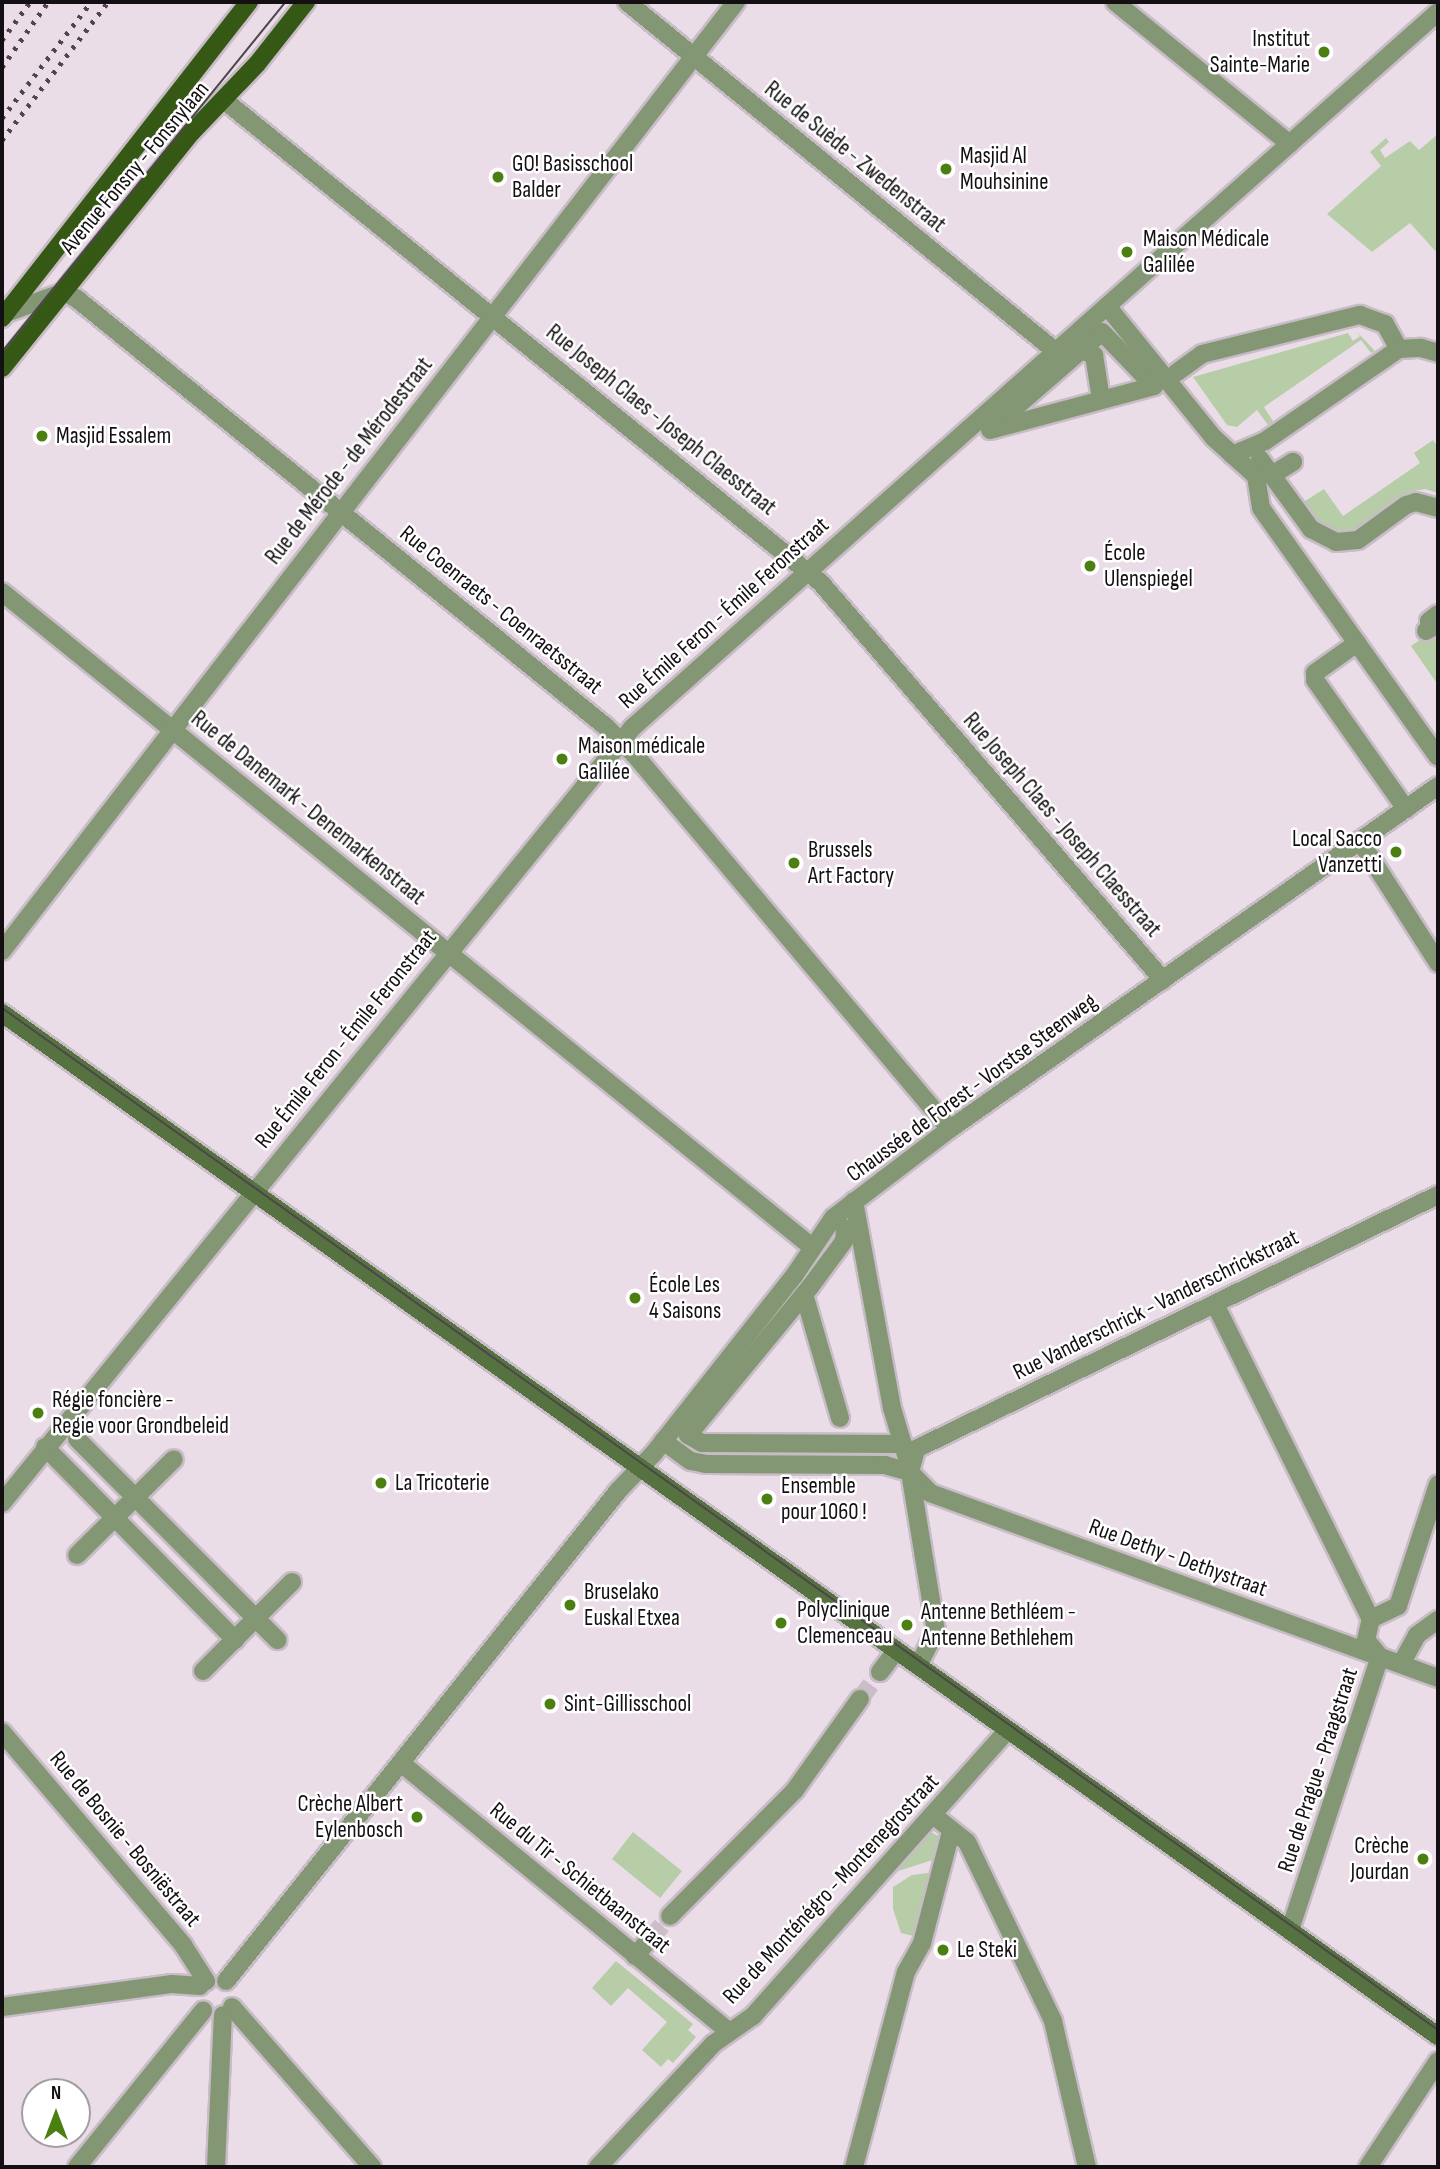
<!DOCTYPE html>
<html>
<head>
<meta charset="utf-8">
<style>
  body { margin:0 }
  #map { position:relative; width:1440px; height:2169px; overflow:hidden; background:#ebdde8; font-family:"Sofia Sans Condensed",sans-serif }
  div>[style] { position:absolute }
  .green>* { inset:0; background:#b6cda7 }
  .pedestrian-tunnel>* { height:18px; margin-top:-9px; transform-origin:0; background:repeating-linear-gradient(90deg,#cbbec8 0 18px,transparent 0 27px) }
  .roads { filter:drop-shadow(2px 0 #c8bcc6) drop-shadow(-2px 0 #c8bcc6) drop-shadow(0 2px #c8bcc6) drop-shadow(0 -2px #c8bcc6) }
  .pedestrian>* { height:18px; margin:-9px; padding:0 9px; transform-origin:9px; border-radius:9px; background:#839775 }
  .minor>* { height:18px; margin:-9px; padding:0 9px; transform-origin:9px; border-radius:9px; background:#839775 }
  .secondary>* { height:18px; margin:-9px; padding:0 9px; transform-origin:9px; border-radius:9px; background:#557240 }
  .primary>* { height:18px; margin:-9px; padding:0 9px; transform-origin:9px; border-radius:9px; background:#365815 }
  .tram>* { height:2px; margin:-1px; padding:0 1px; transform-origin:1px; border-radius:1px; background:#4d464b }
  .rail>* { height:5px; margin-top:-2.5px; transform-origin:0; background:repeating-linear-gradient(90deg,#4d464b 0 3.5px,transparent 0 10.5px) }
  .dots>* { width:19px; height:19px; translate:-50% -50%; box-sizing:border-box; border:4px solid #fff; border-radius:50% }
  span { translate:-50% -50%; white-space:nowrap; text-align:center; line-height:1.15; -webkit-text-stroke:5px #fff; paint-order:stroke }
  .poi-label { font-size:23px; color:#130f12 }
  .right { translate:-100% -50%; text-align:right }
  .left { translate:0 -50%; text-align:left }
  .street-label { font-size:23px; color:#130f12 }
  .frame { position:absolute; inset:0; border:4px solid #130f12; pointer-events:none }
  .north { position:absolute; left:21px; top:2078px; width:70px; height:70px; box-sizing:border-box; background:#fff; border:2px solid #a19fa0; border-radius:50%; rotate:0deg; font-size:19px; font-weight:700; line-height:28px; text-align:center; color:#130f12 }
  .north::after { content:''; display:block; margin:auto; width:24px; height:32px; background:#4c7f12; clip-path:polygon(50% 0,100% 100%,50% 72%,0 100%) }
</style>
</head>
<body>
<div id="map">
  <div class="green">
    <div style="clip-path:polygon(1438px 134px,1438px 254px,1410px 223px,1372px 252px,1327px 214px,1381px 166px,1370px 152px,1386px 138px,1389px 142px,1380px 150px,1385px 158px,1410px 141px,1419px 150px)"></div>
    <div style="clip-path:polygon(1356px 331px,1375px 351px,1371px 353px,1361px 340px,1264px 407px,1273px 421px,1268px 425px,1257px 410px,1237px 427px,1227px 425px,1193px 377px,1348px 333px,1353px 341px,1360px 336px)"></div>
    <div style="clip-path:polygon(1433px 440px,1438px 447px,1438px 493px,1425px 489px,1409px 492px,1389px 513px,1349px 540px,1319px 529px,1302px 503px,1324px 489px,1343px 516px,1420px 463px,1414px 453px)"></div>
    <div style="clip-path:polygon(1438px 627px,1438px 685px,1411px 646px)"></div>
    <div style="clip-path:polygon(928px 1831px,943px 1838px,939px 1858px,898px 1871px,878px 1889px)"></div>
    <div style="clip-path:polygon(633px 1832px,682px 1871px,660px 1898px,612px 1859px)"></div>
    <div style="clip-path:polygon(928px 1873px,935px 1875px,917px 1937px,901px 1933px,893px 1909px,893px 1887px,912px 1875px)"></div>
    <div style="clip-path:polygon(616px 1961px,693px 2024px,688px 2030px,696px 2037px,673px 2063px,668px 2059px,661px 2067px,642px 2050px,667px 2022px,628px 1988px,611px 2006px,592px 1988px)"></div>
  </div>
  <div class="pedestrian-tunnel">
    <div style="left:860px;top:1699px;width:34px;rotate:-53deg"></div>
    <div style="left:650px;top:1939px;width:30px;rotate:-49deg"></div>
  </div>
  <div class="roads">
    <div class="pedestrian">
      <div style="left:1074px;top:347px;width:22px;rotate:22deg"></div>
      <div style="left:1094px;top:355px;width:45px;rotate:81deg"></div>
      <div style="left:1176px;top:373px;width:32px;rotate:-36deg"></div>
      <div style="left:1202px;top:354px;width:163px;rotate:-13.9deg"></div>
      <div style="left:1360px;top:315px;width:27px;rotate:20deg"></div>
      <div style="left:1385px;top:324px;width:29px;rotate:61deg"></div>
      <div style="left:994px;top:426px;width:143px;rotate:-41deg"></div>
      <div style="left:990px;top:430px;width:170px;rotate:-15deg"></div>
      <div style="left:1154px;top:386px;width:75px;rotate:-133.9deg"></div>
      <div style="left:1260px;top:459px;width:87px;rotate:53.9deg"></div>
      <div style="left:1311px;top:529px;width:28px;rotate:27deg"></div>
      <div style="left:1336px;top:542px;width:22px;rotate:-5deg"></div>
      <div style="left:1358px;top:540px;width:59px;rotate:-36.1deg"></div>
      <div style="left:1406px;top:505px;width:10px;rotate:-17deg"></div>
      <div style="left:1416px;top:502px;width:23px;rotate:15deg"></div>
      <div style="left:1272px;top:475px;width:25px;rotate:-32deg"></div>
      <div style="left:1426px;top:631px;width:8px;rotate:-30deg"></div>
      <div style="left:1433px;top:627px;width:7px;rotate:-124deg"></div>
      <div style="left:1429px;top:621px;width:11px;rotate:-38deg"></div>
      <div style="left:854px;top:1201px;width:210px;rotate:79.6deg"></div>
      <div style="left:892px;top:1408px;width:49px;rotate:73.4deg"></div>
      <div style="left:845px;top:1228px;width:13px;rotate:94deg"></div>
      <div style="left:844px;top:1241px;width:57px;rotate:126.5deg"></div>
      <div style="left:810px;top:1287px;width:192px;rotate:129.5deg"></div>
      <div style="left:688px;top:1435px;width:16px;rotate:30deg"></div>
      <div style="left:702px;top:1443px;width:201px;rotate:0.3deg"></div>
      <div style="left:804px;top:1294px;width:129px;rotate:73.8deg"></div>
      <div style="left:77px;top:1439px;width:284px;rotate:45.1deg"></div>
      <div style="left:880px;top:1672px;width:26px;rotate:-53deg"></div>
      <div style="left:670px;top:1916px;width:177px;rotate:-45.2deg"></div>
      <div style="left:795px;top:1790px;width:112px;rotate:-54.5deg"></div>
      <div style="left:635px;top:1956px;width:23px;rotate:-49deg"></div>
    </div>
    <div class="minor">
      <div style="left:627px;top:2px;width:551px;rotate:39.18deg"></div>
      <div style="left:1115px;top:2px;width:225px;rotate:39.1deg"></div>
      <div style="left:224px;top:100px;width:768px;rotate:38.97deg"></div>
      <div style="left:821px;top:583px;width:524px;rotate:49.26deg"></div>
      <div style="left:1107px;top:306px;width:170px;rotate:51deg"></div>
      <div style="left:1214px;top:438px;width:57px;rotate:42.1deg"></div>
      <div style="left:1256px;top:476px;width:32px;rotate:81deg"></div>
      <div style="left:1261px;top:508px;width:305px;rotate:54.6deg"></div>
      <div style="left:6px;top:313px;width:62px;rotate:-19.9deg"></div>
      <div style="left:64px;top:292px;width:15px;rotate:28deg"></div>
      <div style="left:77px;top:299px;width:679px;rotate:38.96deg"></div>
      <div style="left:605px;top:726px;width:40px;rotate:44deg"></div>
      <div style="left:634px;top:754px;width:490px;rotate:49.9deg"></div>
      <div style="left:1232px;top:455px;width:36px;rotate:-23deg"></div>
      <div style="left:1265px;top:441px;width:163px;rotate:-34.5deg"></div>
      <div style="left:1399px;top:349px;width:22px;rotate:-3deg"></div>
      <div style="left:1421px;top:348px;width:18px;rotate:16deg"></div>
      <div style="left:2px;top:592px;width:1042px;rotate:38.96deg"></div>
      <div style="left:1357px;top:643px;width:52px;rotate:144.5deg"></div>
      <div style="left:1315px;top:673px;width:7px;rotate:90deg"></div>
      <div style="left:1315px;top:680px;width:158px;rotate:54.8deg"></div>
      <div style="left:1360px;top:841px;width:145px;rotate:57.4deg"></div>
      <div style="left:2px;top:951px;width:1200px;rotate:-52.28deg"></div>
      <div style="left:1215px;top:1304px;width:352px;rotate:63.7deg"></div>
      <div style="left:663px;top:1441px;width:34px;rotate:36deg"></div>
      <div style="left:691px;top:1461px;width:15px;rotate:11deg"></div>
      <div style="left:706px;top:1464px;width:179px;rotate:0.3deg"></div>
      <div style="left:885px;top:1465px;width:26px;rotate:16deg"></div>
      <div style="left:45px;top:1447px;width:271px;rotate:45.4deg"></div>
      <div style="left:910px;top:1472px;width:29px;rotate:46deg"></div>
      <div style="left:930px;top:1493px;width:541px;rotate:20.01deg"></div>
      <div style="left:2px;top:1503px;width:999px;rotate:-50.89deg"></div>
      <div style="left:632px;top:728px;width:1078px;rotate:-41.62deg"></div>
      <div style="left:77px;top:1555px;width:136px;rotate:-44.7deg"></div>
      <div style="left:1380px;top:1657px;width:22px;rotate:-129deg"></div>
      <div style="left:1366px;top:1640px;width:22px;rotate:-77deg"></div>
      <div style="left:1371px;top:1619px;width:30px;rotate:-26deg"></div>
      <div style="left:1398px;top:1606px;width:128px;rotate:-71.8deg"></div>
      <div style="left:1401px;top:1664px;width:33px;rotate:-61deg"></div>
      <div style="left:1417px;top:1635px;width:26px;rotate:-36deg"></div>
      <div style="left:918px;top:1666px;width:39px;rotate:-63deg"></div>
      <div style="left:936px;top:1631px;width:161px;rotate:-99.3deg"></div>
      <div style="left:910px;top:1472px;width:24px;rotate:-75deg"></div>
      <div style="left:916px;top:1449px;width:581px;rotate:-25.95deg"></div>
      <div style="left:203px;top:1671px;width:126px;rotate:-45deg"></div>
      <div style="left:2px;top:1732px;width:280px;rotate:49.6deg"></div>
      <div style="left:183px;top:1945px;width:43px;rotate:57.4deg"></div>
      <div style="left:401px;top:1763px;width:423px;rotate:39.3deg"></div>
      <div style="left:933px;top:1815px;width:43px;rotate:38.5deg"></div>
      <div style="left:967px;top:1842px;width:199px;rotate:64.3deg"></div>
      <div style="left:1053px;top:2021px;width:150px;rotate:76.9deg"></div>
      <div style="left:1290px;top:1930px;width:287px;rotate:-71.8deg"></div>
      <div style="left:226px;top:1981px;width:628px;rotate:-51.34deg"></div>
      <div style="left:618px;top:1491px;width:52px;rotate:-46.5deg"></div>
      <div style="left:654px;top:1453px;width:226px;rotate:-51.7deg"></div>
      <div style="left:794px;top:1276px;width:70px;rotate:-56.1deg"></div>
      <div style="left:833px;top:1218px;width:147px;rotate:-37.3deg"></div>
      <div style="left:950px;top:1129px;width:596px;rotate:-35.1deg"></div>
      <div style="left:2px;top:2007px;width:172px;rotate:-7.7deg"></div>
      <div style="left:172px;top:1984px;width:28px;rotate:4deg"></div>
      <div style="left:232px;top:2007px;width:213px;rotate:48.8deg"></div>
      <div style="left:77px;top:2167px;width:201px;rotate:-51.1deg"></div>
      <div style="left:216px;top:2167px;width:152px;rotate:-87.4deg"></div>
      <div style="left:598px;top:2167px;width:168px;rotate:-46.9deg"></div>
      <div style="left:713px;top:2044px;width:49px;rotate:-35deg"></div>
      <div style="left:753px;top:2016px;width:383px;rotate:-48.3deg"></div>
      <div style="left:854px;top:2167px;width:202px;rotate:-75.1deg"></div>
      <div style="left:906px;top:1972px;width:33px;rotate:-61deg"></div>
      <div style="left:922px;top:1943px;width:115px;rotate:-75.4deg"></div>
      <div style="left:1368px;top:2167px;width:127px;rotate:-56.6deg"></div>
    </div>
    <div class="secondary">
      <div style="left:2px;top:1013px;width:1763px;rotate:35.47deg"></div>
    </div>
    <div class="primary">
      <div style="left:2px;top:318px;width:401px;rotate:-52deg"></div>
      <div style="left:2px;top:368px;width:303px;rotate:-51.2deg"></div>
      <div style="left:192px;top:132px;width:94px;rotate:-46.3deg"></div>
      <div style="left:257px;top:64px;width:79px;rotate:-51.7deg"></div>
    </div>
  </div>
  <div class="tram">
    <div style="left:2px;top:352px;width:450px;rotate:-51deg"></div>
    <div style="left:2px;top:1008px;width:1763px;rotate:35.44deg"></div>
  </div>
  <div class="rail">
    <div style="left:2px;top:40px;width:47px;rotate:-53.6deg"></div>
    <div style="left:2px;top:67px;width:80px;rotate:-54.7deg"></div>
    <div style="left:2px;top:118px;width:146px;rotate:-52.5deg"></div>
    <div style="left:2px;top:140px;width:174px;rotate:-52.5deg"></div>
  </div>
  <div class="dots">
    <div style="left:1324px;top:52px;background:#4c7f12"></div>
    <div style="left:946px;top:169px;background:#4c7f12"></div>
    <div style="left:498px;top:177px;background:#4c7f12"></div>
    <div style="left:1127px;top:252px;background:#4c7f12"></div>
    <div style="left:42px;top:436px;background:#4c7f12"></div>
    <div style="left:1090px;top:566px;background:#4c7f12"></div>
    <div style="left:562px;top:759px;background:#4c7f12"></div>
    <div style="left:1396px;top:852px;background:#4c7f12"></div>
    <div style="left:794px;top:863px;background:#4c7f12"></div>
    <div style="left:635px;top:1298px;background:#4c7f12"></div>
    <div style="left:38px;top:1413px;background:#4c7f12"></div>
    <div style="left:381px;top:1483px;background:#4c7f12"></div>
    <div style="left:767px;top:1499px;background:#4c7f12"></div>
    <div style="left:570px;top:1605px;background:#4c7f12"></div>
    <div style="left:781px;top:1623px;background:#4c7f12"></div>
    <div style="left:907px;top:1625px;background:#4c7f12"></div>
    <div style="left:550px;top:1704px;background:#4c7f12"></div>
    <div style="left:417px;top:1817px;background:#4c7f12"></div>
    <div style="left:1423px;top:1859px;background:#4c7f12"></div>
    <div style="left:943px;top:1950px;background:#4c7f12"></div>
  </div>
  <div class="poi-label">
    <span class="right" style="left:1310px;top:52px">Institut<br>Sainte-Marie</span>
    <span class="left" style="left:960px;top:169px">Masjid Al<br>Mouhsinine</span>
    <span class="left" style="left:512px;top:177px">GO! Basisschool<br>Balder</span>
    <span class="left" style="left:1143px;top:252px">Maison Médicale<br>Galilée</span>
    <span class="left" style="left:56px;top:436px">Masjid Essalem</span>
    <span class="left" style="left:1104px;top:566px">École<br>Ulenspiegel</span>
    <span class="left" style="left:578px;top:759px">Maison médicale<br>Galilée</span>
    <span class="right" style="left:1382px;top:852px">Local Sacco<br>Vanzetti</span>
    <span class="left" style="left:808px;top:863px">Brussels<br>Art Factory</span>
    <span class="left" style="left:649px;top:1298px">École Les<br>4 Saisons</span>
    <span class="left" style="left:52px;top:1413px">Régie foncière -<br>Regie voor Grondbeleid</span>
    <span class="left" style="left:395px;top:1483px">La Tricoterie</span>
    <span class="left" style="left:781px;top:1499px">Ensemble<br>pour 1060 !</span>
    <span class="left" style="left:584px;top:1605px">Bruselako<br>Euskal Etxea</span>
    <span class="left" style="left:797px;top:1623px">Polyclinique<br>Clemenceau</span>
    <span class="left" style="left:921px;top:1625px">Antenne Bethléem -<br>Antenne Bethlehem</span>
    <span class="left" style="left:564px;top:1704px">Sint-Gillisschool</span>
    <span class="right" style="left:403px;top:1817px">Crèche Albert<br>Eylenbosch</span>
    <span class="right" style="left:1409px;top:1859px">Crèche<br>Jourdan</span>
    <span class="left" style="left:957px;top:1950px">Le Steki</span>
  </div>
  <div class="street-label">
    <span style="left:855px;top:157px;rotate:39deg">Rue de Suède - Zwedenstraat</span>
    <span style="left:135px;top:168px;rotate:-50deg">Avenue Fonsny - Fonsnylaan</span>
    <span style="left:661px;top:420px;rotate:39deg">Rue Joseph Claes - Joseph Claesstraat</span>
    <span style="left:349px;top:461px;rotate:-52deg">Rue de Mérode - de Mérodestraat</span>
    <span style="left:501px;top:610px;rotate:39deg">Rue Coenraets - Coenraetsstraat</span>
    <span style="left:724px;top:613px;rotate:-42deg">Rue Émile Feron - Émile Feronstraat</span>
    <span style="left:308px;top:808px;rotate:39deg">Rue de Danemark - Denemarkenstraat</span>
    <span style="left:1062px;top:825px;rotate:49deg">Rue Joseph Claes - Joseph Claesstraat</span>
    <span style="left:346px;top:1039px;rotate:-51deg">Rue Émile Feron - Émile Feronstraat</span>
    <span style="left:972px;top:1088px;rotate:-36deg">Chaussée de Forest - Vorstse Steenweg</span>
    <span style="left:1156px;top:1305px;rotate:-26deg">Rue Vanderschrick - Vanderschrickstraat</span>
    <span style="left:1178px;top:1558px;rotate:20deg">Rue Dethy - Dethystraat</span>
    <span style="left:1318px;top:1770px;rotate:-72deg">Rue de Prague - Praagstraat</span>
    <span style="left:125px;top:1839px;rotate:50deg">Rue de Bosnie - Bosniëstraat</span>
    <span style="left:580px;top:1878px;rotate:39deg">Rue du Tir - Schietbaanstraat</span>
    <span style="left:831px;top:1889px;rotate:-47deg">Rue de Monténégro - Montenegrostraat</span>
  </div>
  <div class="frame"></div>
  <div class="north">N</div>
</div>
</body>
</html>
